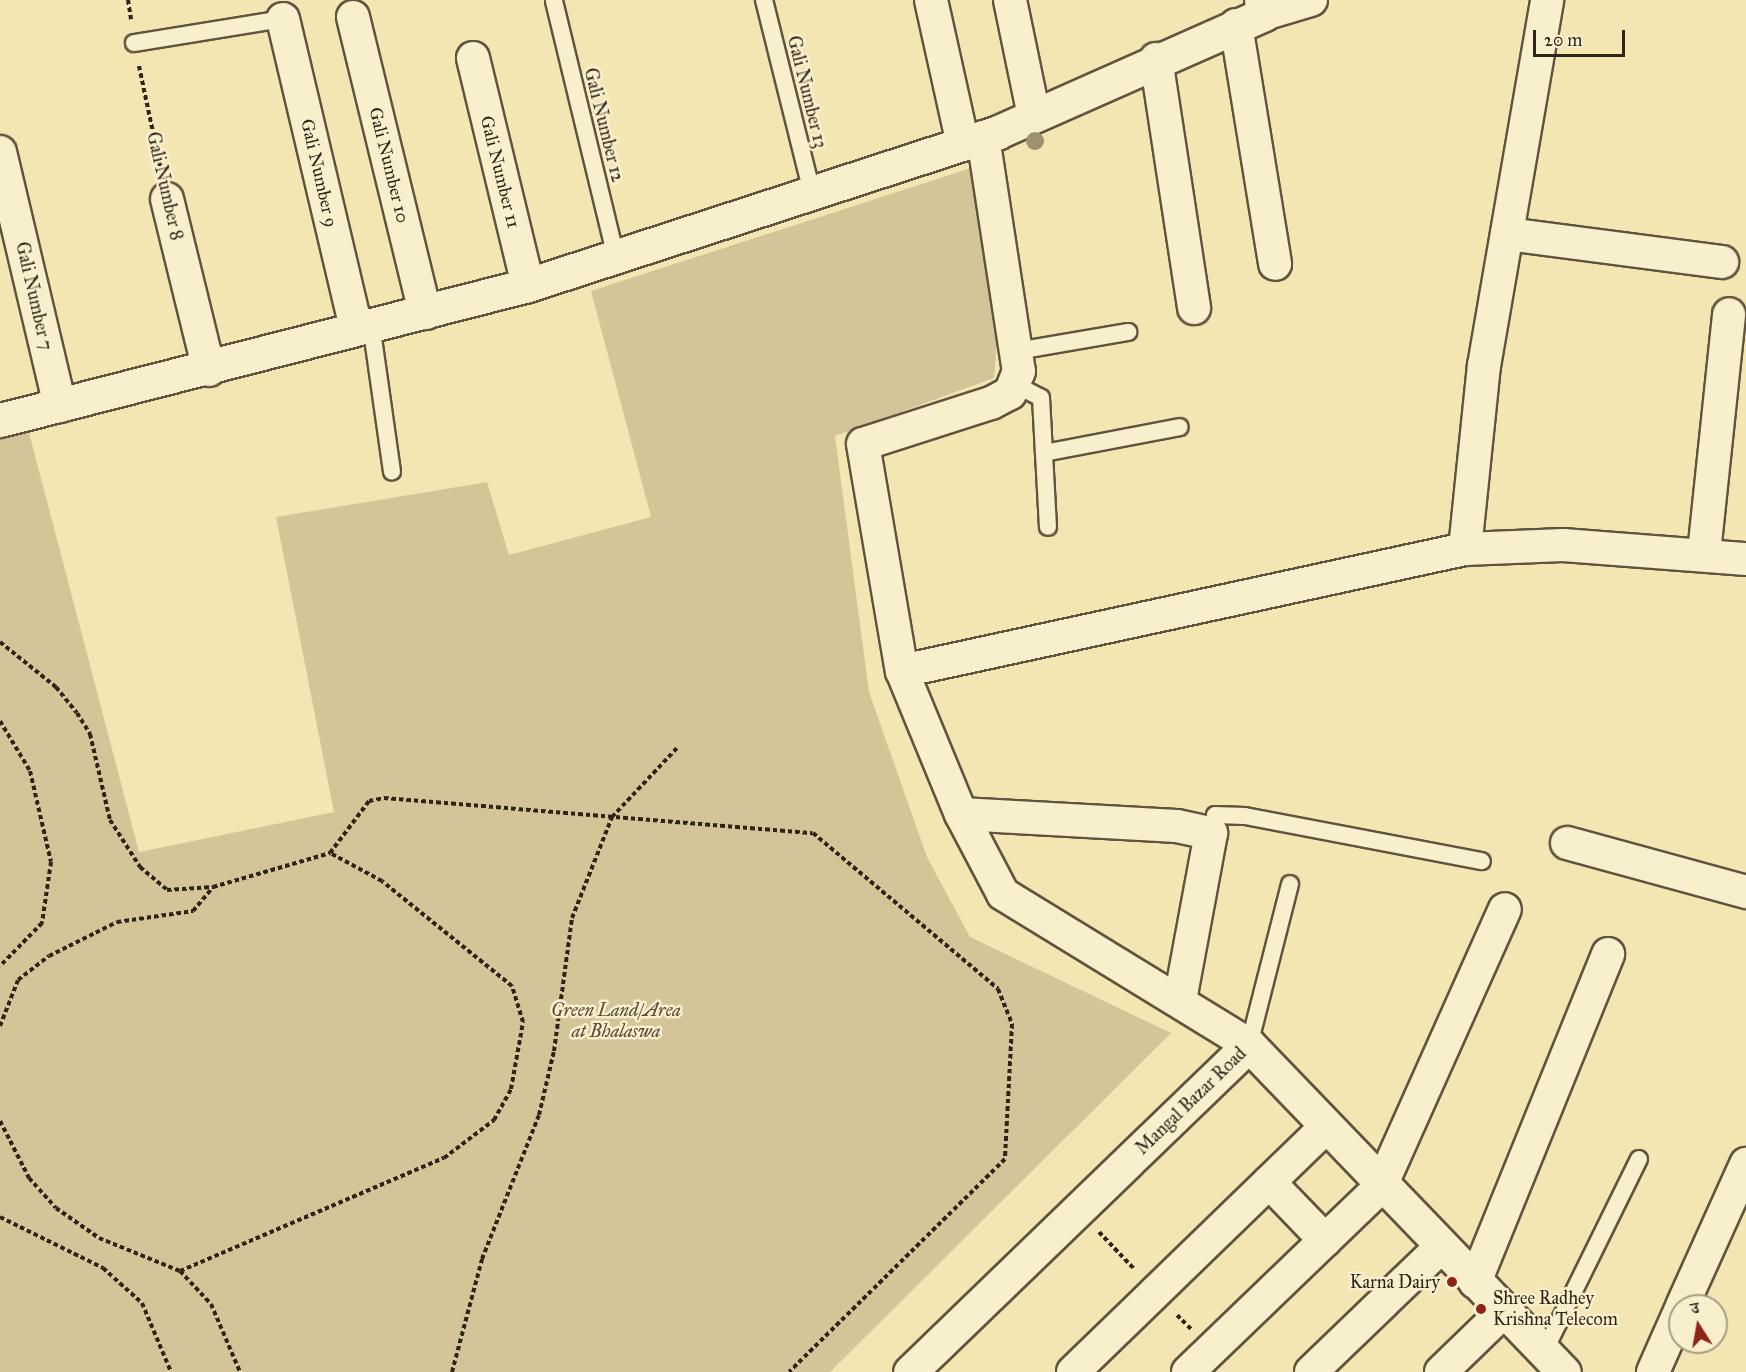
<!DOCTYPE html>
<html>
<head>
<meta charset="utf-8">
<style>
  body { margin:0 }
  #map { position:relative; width:1746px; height:1372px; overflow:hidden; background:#f4e6b2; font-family:"IM FELL Great Primer","Noto Serif Devanagari",serif }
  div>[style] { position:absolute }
  .green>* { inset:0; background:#d3c598 }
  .path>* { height:4px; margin-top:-2px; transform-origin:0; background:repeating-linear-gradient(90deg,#2f2418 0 4.5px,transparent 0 7.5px) }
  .roads { filter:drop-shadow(2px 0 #60543e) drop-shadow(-2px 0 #60543e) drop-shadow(0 2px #60543e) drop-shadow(0 -2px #60543e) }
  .service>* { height:16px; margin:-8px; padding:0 8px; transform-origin:8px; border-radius:8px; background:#f8efcd }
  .minor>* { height:32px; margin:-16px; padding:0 16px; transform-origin:16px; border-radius:16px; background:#f8efcd }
  .tertiary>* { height:33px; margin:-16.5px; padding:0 16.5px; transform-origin:16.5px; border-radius:16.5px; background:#f8efcd }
  .trees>* { width:18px; height:18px; margin:-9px; border-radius:50%; background:#9e916f }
  .dots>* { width:16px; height:16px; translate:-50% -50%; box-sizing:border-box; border:3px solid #f8efcd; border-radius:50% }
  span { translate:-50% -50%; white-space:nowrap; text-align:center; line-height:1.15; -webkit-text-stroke:5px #f8efcd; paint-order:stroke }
  .street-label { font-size:18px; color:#2f2418 }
  .park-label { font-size:18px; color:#584c38; font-style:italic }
  .poi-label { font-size:18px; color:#2f2418 }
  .right { translate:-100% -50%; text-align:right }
  .left { translate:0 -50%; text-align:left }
  .north { position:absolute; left:1668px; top:1294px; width:60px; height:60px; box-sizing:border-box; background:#f8efcd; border:2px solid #a89e85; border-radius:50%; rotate:349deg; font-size:16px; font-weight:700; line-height:24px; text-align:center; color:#2f2418 }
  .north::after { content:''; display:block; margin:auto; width:21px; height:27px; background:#8f2418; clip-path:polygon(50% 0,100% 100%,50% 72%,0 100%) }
  .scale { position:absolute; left:1533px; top:30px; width:92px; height:27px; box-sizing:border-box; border:3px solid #2f2418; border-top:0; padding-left:8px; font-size:18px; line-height:21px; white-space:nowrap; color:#2f2418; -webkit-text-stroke:4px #f8efcd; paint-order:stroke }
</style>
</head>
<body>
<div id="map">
  <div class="green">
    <div style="clip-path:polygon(974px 167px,999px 313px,994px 378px,835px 436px,869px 692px,927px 857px,970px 937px,1171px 1033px,830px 1372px,0 1372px,0 432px,27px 425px,139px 852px,334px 812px,276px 517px,487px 482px,509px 555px,651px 517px,591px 291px)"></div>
  </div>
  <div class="path">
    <div style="left:128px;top:0;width:20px;rotate:81deg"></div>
    <div style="left:139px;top:66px;width:106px;rotate:78.1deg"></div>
    <div style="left:0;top:642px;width:72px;rotate:38.8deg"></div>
    <div style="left:56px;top:687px;width:33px;rotate:51deg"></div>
    <div style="left:77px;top:713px;width:25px;rotate:58deg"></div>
    <div style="left:90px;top:734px;width:88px;rotate:76.9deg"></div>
    <div style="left:110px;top:820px;width:56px;rotate:57.4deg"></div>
    <div style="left:140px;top:867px;width:35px;rotate:40deg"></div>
    <div style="left:167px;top:890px;width:46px;rotate:-3.7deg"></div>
    <div style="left:213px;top:887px;width:122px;rotate:-16.2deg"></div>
    <div style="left:330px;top:853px;width:65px;rotate:-53.1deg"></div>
    <div style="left:369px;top:801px;width:15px;rotate:-11deg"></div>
    <div style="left:384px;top:798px;width:430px;rotate:4.7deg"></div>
    <div style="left:813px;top:833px;width:242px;rotate:40.1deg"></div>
    <div style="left:998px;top:989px;width:38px;rotate:68deg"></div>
    <div style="left:1012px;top:1024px;width:135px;rotate:93deg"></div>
    <div style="left:1005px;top:1159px;width:303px;rotate:135.4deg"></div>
    <div style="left:0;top:721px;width:58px;rotate:59deg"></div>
    <div style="left:30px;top:771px;width:93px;rotate:77deg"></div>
    <div style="left:51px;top:862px;width:62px;rotate:98.4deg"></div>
    <div style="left:42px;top:923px;width:60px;rotate:134.3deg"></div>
    <div style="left:0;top:1026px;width:49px;rotate:-68.6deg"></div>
    <div style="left:18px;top:980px;width:39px;rotate:-38deg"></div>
    <div style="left:49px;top:956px;width:76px;rotate:-26.6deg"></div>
    <div style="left:117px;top:922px;width:77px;rotate:-8.2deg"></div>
    <div style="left:193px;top:911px;width:31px;rotate:-50deg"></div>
    <div style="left:0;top:1121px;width:64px;rotate:63deg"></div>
    <div style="left:29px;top:1178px;width:40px;rotate:48deg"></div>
    <div style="left:56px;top:1208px;width:52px;rotate:34.9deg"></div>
    <div style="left:99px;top:1238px;width:87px;rotate:22.2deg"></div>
    <div style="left:180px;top:1271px;width:45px;rotate:46.8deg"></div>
    <div style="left:211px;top:1304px;width:74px;rotate:66.9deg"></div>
    <div style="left:0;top:1217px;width:115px;rotate:26.3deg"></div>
    <div style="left:103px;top:1268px;width:52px;rotate:41.9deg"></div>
    <div style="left:142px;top:1303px;width:75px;rotate:67.2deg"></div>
    <div style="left:1099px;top:1232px;width:52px;rotate:46.5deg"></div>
    <div style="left:180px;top:1271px;width:287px;rotate:-23.2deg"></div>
    <div style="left:444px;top:1158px;width:63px;rotate:-37.2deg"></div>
    <div style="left:494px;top:1120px;width:35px;rotate:-61deg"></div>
    <div style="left:511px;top:1089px;width:68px;rotate:-79.8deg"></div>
    <div style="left:523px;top:1022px;width:38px;rotate:-107deg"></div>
    <div style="left:512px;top:986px;width:167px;rotate:-141.1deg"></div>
    <div style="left:382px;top:881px;width:59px;rotate:-151.7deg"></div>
    <div style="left:1177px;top:1315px;width:20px;rotate:45deg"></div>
    <div style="left:452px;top:1372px;width:117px;rotate:-75.1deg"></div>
    <div style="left:482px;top:1259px;width:155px;rotate:-68.4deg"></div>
    <div style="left:539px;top:1115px;width:66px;rotate:-76.8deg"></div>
    <div style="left:554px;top:1051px;width:134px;rotate:-82.3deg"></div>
    <div style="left:572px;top:918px;width:109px;rotate:-68.4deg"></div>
    <div style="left:612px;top:817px;width:96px;rotate:-46.7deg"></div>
  </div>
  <div class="roads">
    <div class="service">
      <div style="left:764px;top:0;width:199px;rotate:76deg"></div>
      <div style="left:554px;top:1px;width:264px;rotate:76.4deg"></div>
      <div style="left:134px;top:43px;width:151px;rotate:-9.2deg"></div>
      <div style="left:371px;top:324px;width:149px;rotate:81.9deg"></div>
      <div style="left:1017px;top:351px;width:113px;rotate:-9.7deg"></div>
      <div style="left:1014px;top:384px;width:30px;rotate:27deg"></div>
      <div style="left:1041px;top:398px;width:129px;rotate:86.9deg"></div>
      <div style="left:1044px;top:453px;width:138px;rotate:-10.8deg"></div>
      <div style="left:1211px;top:833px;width:18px;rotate:-77deg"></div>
      <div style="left:1215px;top:815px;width:30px;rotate:2deg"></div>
      <div style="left:1245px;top:816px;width:241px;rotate:10.8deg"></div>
      <div style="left:1249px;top:1045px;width:166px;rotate:-75.7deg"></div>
      <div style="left:1544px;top:1352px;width:215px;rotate:-63.8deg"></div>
    </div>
    <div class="minor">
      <div style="left:931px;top:0;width:148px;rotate:77.5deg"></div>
      <div style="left:1010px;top:0;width:118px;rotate:78.3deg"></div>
      <div style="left:1264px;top:14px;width:49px;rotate:-16.6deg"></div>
      <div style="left:353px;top:17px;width:305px;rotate:76.3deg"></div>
      <div style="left:283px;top:19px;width:317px;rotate:76.7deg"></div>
      <div style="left:1236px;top:25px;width:242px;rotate:80.7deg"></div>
      <div style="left:473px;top:58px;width:234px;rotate:76.4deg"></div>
      <div style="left:1156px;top:59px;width:252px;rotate:81.3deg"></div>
      <div style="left:983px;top:137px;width:237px;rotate:81.3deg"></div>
      <div style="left:1019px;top:371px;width:24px;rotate:112deg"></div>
      <div style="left:1010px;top:393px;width:21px;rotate:152deg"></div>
      <div style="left:991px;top:403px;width:134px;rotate:162.2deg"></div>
      <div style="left:863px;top:444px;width:230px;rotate:80.3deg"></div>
      <div style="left:902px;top:671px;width:155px;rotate:67.6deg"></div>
      <div style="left:961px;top:814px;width:90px;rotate:62.3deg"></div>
      <div style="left:1003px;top:894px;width:289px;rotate:31.5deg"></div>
      <div style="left:0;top:152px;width:261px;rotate:76.7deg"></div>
      <div style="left:167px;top:199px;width:176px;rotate:76.2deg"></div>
      <div style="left:1507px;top:234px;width:217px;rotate:7.4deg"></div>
      <div style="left:1465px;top:549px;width:184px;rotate:-84.1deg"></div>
      <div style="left:1484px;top:366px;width:371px;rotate:-80.2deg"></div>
      <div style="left:1704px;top:553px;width:240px;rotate:-84deg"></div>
      <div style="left:902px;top:671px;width:576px;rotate:-12.23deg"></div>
      <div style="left:1465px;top:549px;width:98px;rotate:-2.3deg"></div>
      <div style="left:1563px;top:545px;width:184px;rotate:4.4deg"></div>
      <div style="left:961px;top:814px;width:216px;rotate:3.2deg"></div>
      <div style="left:1177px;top:826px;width:35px;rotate:12deg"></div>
      <div style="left:1211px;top:833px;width:171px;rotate:100.5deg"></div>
      <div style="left:1567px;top:843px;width:186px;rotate:15.3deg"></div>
      <div style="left:1269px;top:1182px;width:81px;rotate:46deg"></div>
      <div style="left:1475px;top:1282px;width:354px;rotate:-67.9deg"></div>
      <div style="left:1682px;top:1306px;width:156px;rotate:-65.7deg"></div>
      <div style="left:1073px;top:1372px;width:351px;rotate:-44.1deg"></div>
      <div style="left:1188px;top:1372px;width:268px;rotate:-43.9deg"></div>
      <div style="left:1381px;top:1186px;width:303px;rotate:-65.9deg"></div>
      <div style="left:1311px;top:1372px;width:180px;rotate:-43.9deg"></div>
      <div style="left:1441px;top:1372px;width:88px;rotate:-44.1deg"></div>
      <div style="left:1653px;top:1372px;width:67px;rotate:-66.1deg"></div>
    </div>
    <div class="tertiary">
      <div style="left:0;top:420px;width:545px;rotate:-14.34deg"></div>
      <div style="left:528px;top:285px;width:494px;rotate:-18deg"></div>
      <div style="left:998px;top:132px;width:291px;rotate:-23.9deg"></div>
      <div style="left:1264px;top:14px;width:14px;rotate:-102deg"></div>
      <div style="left:910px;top:1372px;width:471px;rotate:-44deg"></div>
      <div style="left:1249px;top:1045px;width:454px;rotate:46.1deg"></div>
    </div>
  </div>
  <div class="trees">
    <div style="left:1035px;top:141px"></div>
  </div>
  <div class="dots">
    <div style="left:1452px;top:1282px;background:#8f2418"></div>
    <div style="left:1481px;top:1309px;background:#8f2418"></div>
  </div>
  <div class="street-label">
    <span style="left:807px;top:92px;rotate:76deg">Gali Number 13</span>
    <span style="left:604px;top:125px;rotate:76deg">Gali Number 12</span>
    <span style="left:389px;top:165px;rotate:76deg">Gali Number 10</span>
    <span style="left:500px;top:172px;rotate:76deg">Gali Number 11</span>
    <span style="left:319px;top:173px;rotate:77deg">Gali Number 9</span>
    <span style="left:165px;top:186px;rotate:77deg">Gali Number 8</span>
    <span style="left:34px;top:296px;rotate:77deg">Gali Number 7</span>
    <span style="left:1191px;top:1101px;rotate:-44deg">Mangal Bazar Road</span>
  </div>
  <div class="park-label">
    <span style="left:616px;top:1021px">Green Land/Area<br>at Bhalaswa</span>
  </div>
  <div class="poi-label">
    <span class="right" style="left:1440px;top:1282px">Karna Dairy</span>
    <span class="left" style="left:1493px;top:1309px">Shree Radhey<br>Krishna Telecom</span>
  </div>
  <div class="north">उ</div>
  <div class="scale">20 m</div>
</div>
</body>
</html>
